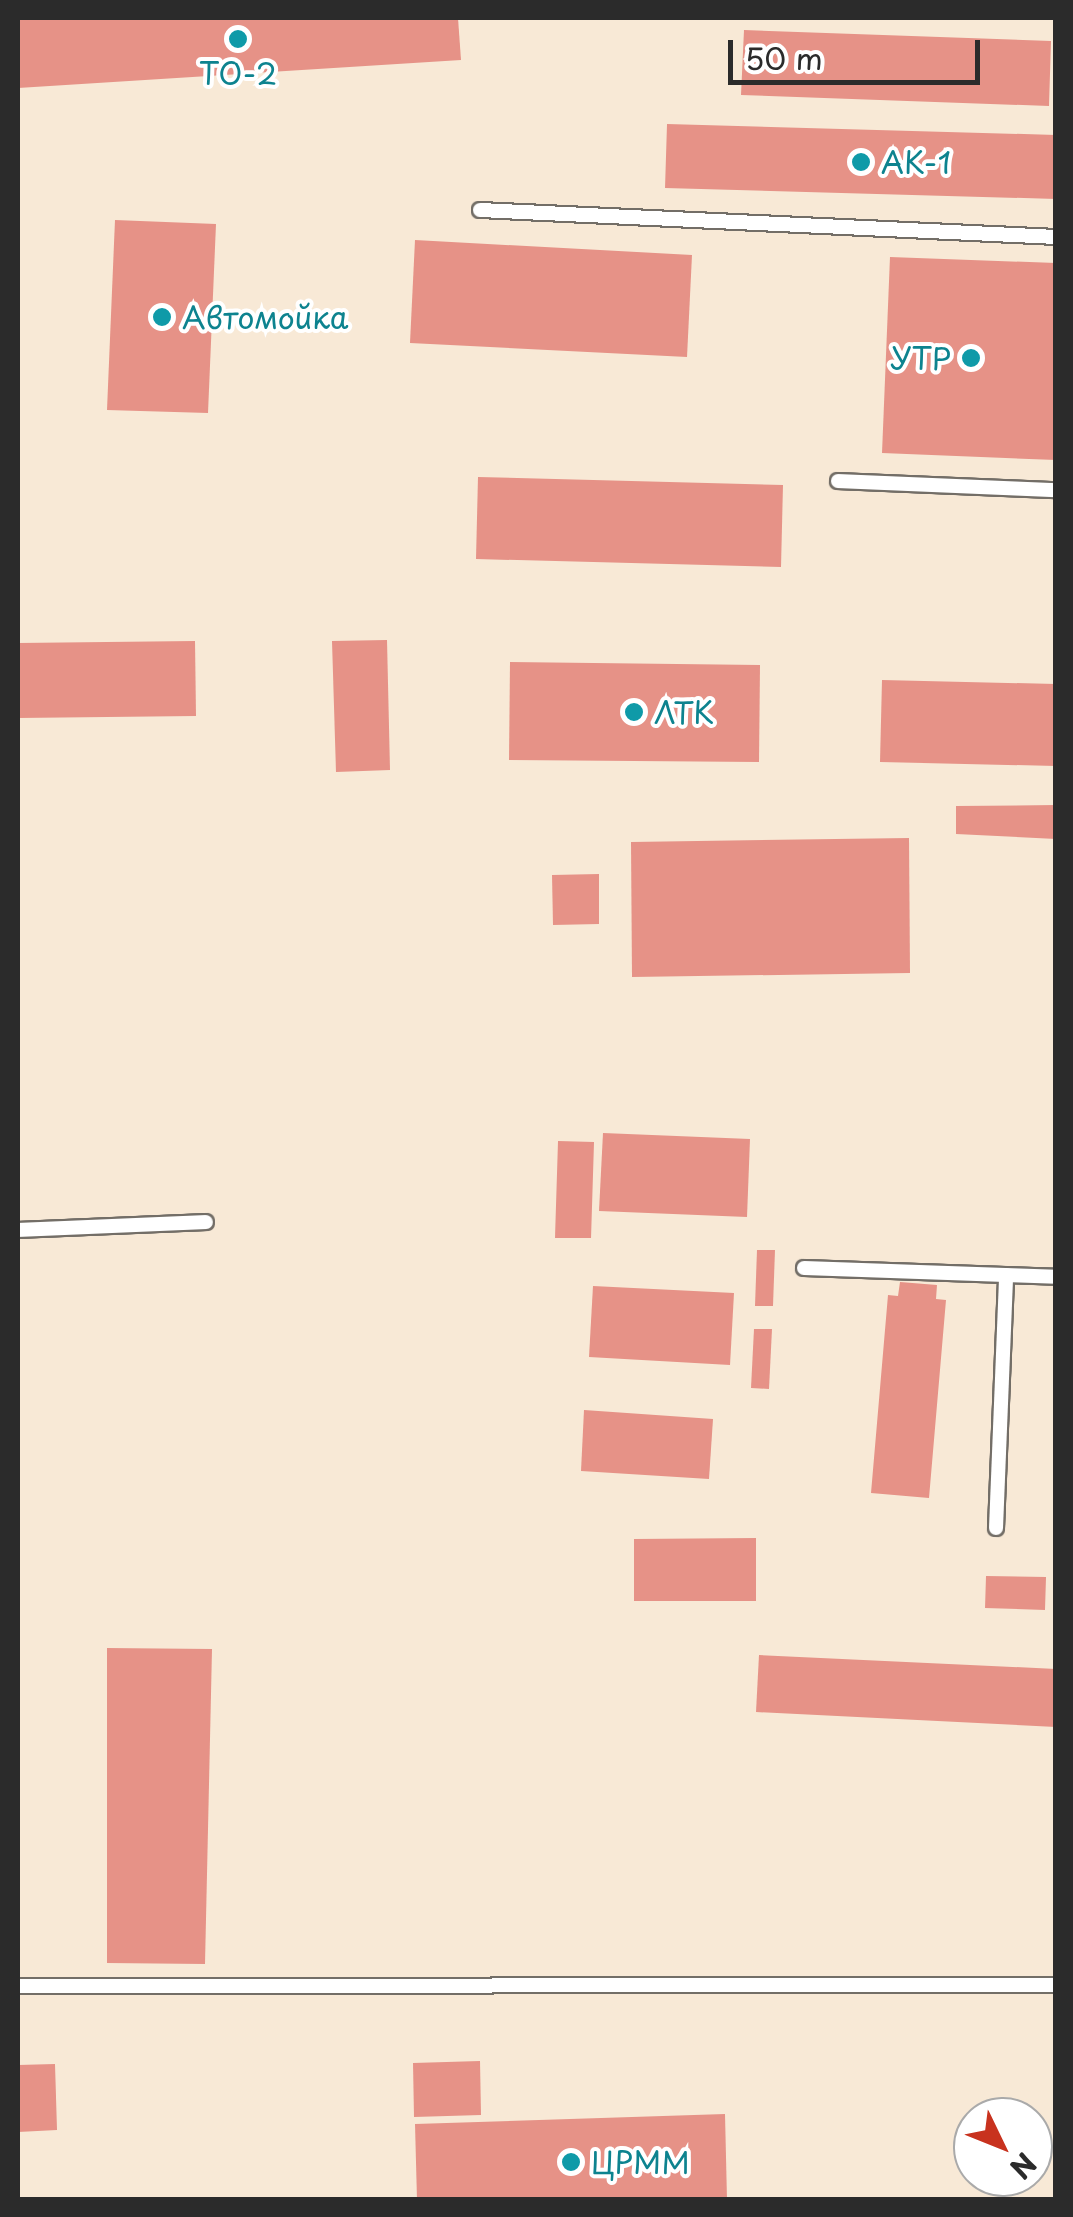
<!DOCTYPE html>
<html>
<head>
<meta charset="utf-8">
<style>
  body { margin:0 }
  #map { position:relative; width:1073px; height:2217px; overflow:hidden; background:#f8e9d6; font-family:"Playpen Sans",sans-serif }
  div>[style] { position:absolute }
  .building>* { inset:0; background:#e69287 }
  .roads { filter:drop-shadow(2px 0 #736e67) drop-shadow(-2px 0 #736e67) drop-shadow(0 2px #736e67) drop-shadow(0 -2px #736e67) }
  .service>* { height:14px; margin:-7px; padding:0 7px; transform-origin:7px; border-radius:7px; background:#fff }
  .dots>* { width:28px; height:28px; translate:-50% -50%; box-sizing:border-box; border:5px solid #fff; border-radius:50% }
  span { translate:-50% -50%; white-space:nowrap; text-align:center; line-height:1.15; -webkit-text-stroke:8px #fff; paint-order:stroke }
  .culture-label { font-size:30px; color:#0d838f }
  .left { translate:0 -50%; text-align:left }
  .right { translate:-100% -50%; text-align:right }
  .frame { position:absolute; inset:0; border:20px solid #2b2b2b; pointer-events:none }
  .north { position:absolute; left:953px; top:2097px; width:100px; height:100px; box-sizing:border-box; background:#fff; border:2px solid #aaa; border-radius:50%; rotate:133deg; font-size:28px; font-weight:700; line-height:40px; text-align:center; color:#2b2b2b }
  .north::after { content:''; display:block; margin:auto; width:35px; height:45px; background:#c8321e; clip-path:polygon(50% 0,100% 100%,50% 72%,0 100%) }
  .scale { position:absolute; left:728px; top:40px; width:252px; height:45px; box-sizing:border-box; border:5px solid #2b2b2b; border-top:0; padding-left:12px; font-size:30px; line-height:35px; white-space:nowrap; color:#2b2b2b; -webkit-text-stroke:8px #fff; paint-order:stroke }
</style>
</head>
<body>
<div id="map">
  <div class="building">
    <div style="clip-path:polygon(18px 18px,458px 18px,461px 60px,18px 88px)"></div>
    <div style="clip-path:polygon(744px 30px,1051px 41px,1049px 106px,741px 95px)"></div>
    <div style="clip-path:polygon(667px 124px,1056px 135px,1056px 199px,665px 188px)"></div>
    <div style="clip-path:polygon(115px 220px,216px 224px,208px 413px,107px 410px)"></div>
    <div style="clip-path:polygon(415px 240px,692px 255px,687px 357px,410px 343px)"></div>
    <div style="clip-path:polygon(890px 257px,1056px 263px,1056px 460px,882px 453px)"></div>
    <div style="clip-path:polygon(478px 477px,783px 485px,781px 567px,476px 559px)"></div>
    <div style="clip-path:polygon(387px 640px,390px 770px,336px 772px,332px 641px)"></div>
    <div style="clip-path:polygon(195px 641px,196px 716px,18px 718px,18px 643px)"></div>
    <div style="clip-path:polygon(510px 662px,760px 665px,759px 762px,509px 760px)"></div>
    <div style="clip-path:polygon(882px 680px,1056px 684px,1056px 766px,880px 762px)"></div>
    <div style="clip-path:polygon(1056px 805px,1056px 839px,956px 834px,956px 806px)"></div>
    <div style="clip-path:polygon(909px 838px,910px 973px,632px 977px,631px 842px)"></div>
    <div style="clip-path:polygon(599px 874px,599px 924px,553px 925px,552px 875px)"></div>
    <div style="clip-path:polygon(603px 1133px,750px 1139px,747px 1217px,599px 1211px)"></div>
    <div style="clip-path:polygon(558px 1141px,594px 1142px,591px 1238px,555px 1238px)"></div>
    <div style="clip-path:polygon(757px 1250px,775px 1250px,773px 1306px,755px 1306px)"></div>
    <div style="clip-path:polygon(900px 1282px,937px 1285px,936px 1299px,946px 1300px,929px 1498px,871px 1493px,888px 1295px,898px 1296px)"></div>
    <div style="clip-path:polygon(593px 1286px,734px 1293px,730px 1365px,589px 1357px)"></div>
    <div style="clip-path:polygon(754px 1329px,772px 1329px,769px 1389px,751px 1388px)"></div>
    <div style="clip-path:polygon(584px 1410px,713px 1419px,709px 1479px,581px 1471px)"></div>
    <div style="clip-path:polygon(756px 1538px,756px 1601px,634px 1601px,634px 1539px)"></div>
    <div style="clip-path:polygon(986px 1576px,1046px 1577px,1045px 1610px,985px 1608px)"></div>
    <div style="clip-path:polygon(107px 1648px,212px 1649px,205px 1964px,107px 1963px)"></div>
    <div style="clip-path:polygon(759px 1655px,1056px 1669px,1056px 1727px,756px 1712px)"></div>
    <div style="clip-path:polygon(480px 2061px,481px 2115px,414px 2117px,413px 2063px)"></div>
    <div style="clip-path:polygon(55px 2064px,57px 2130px,18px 2132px,18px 2065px)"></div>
    <div style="clip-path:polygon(725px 2114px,727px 2200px,417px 2200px,415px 2124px)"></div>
  </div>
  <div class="roads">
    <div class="service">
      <div style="left:480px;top:210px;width:577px;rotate:2.68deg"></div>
      <div style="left:838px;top:481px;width:218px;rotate:2.4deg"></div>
      <div style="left:18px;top:1230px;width:188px;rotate:-2.4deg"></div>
      <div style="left:804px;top:1268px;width:252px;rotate:2deg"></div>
      <div style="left:996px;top:1528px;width:253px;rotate:-87.7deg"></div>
      <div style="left:18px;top:1986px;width:1038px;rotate:-0.06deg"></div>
    </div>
  </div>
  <div class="dots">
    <div style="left:238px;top:39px;background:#0f9aa8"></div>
    <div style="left:861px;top:162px;background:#0f9aa8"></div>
    <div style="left:162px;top:317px;background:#0f9aa8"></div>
    <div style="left:971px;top:358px;background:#0f9aa8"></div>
    <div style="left:634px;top:712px;background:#0f9aa8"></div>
    <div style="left:571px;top:2162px;background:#0f9aa8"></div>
  </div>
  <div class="culture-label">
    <span style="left:238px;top:73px">ТО-2</span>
    <span class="left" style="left:881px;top:162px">АК-1</span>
    <span class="left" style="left:182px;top:317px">Автомойка</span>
    <span class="right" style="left:951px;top:358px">УТР</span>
    <span class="left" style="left:654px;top:712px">ЛТК</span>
    <span class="left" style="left:591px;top:2162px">ЦРММ</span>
  </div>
  <div class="frame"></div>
  <div class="north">N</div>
  <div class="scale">50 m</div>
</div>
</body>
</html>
